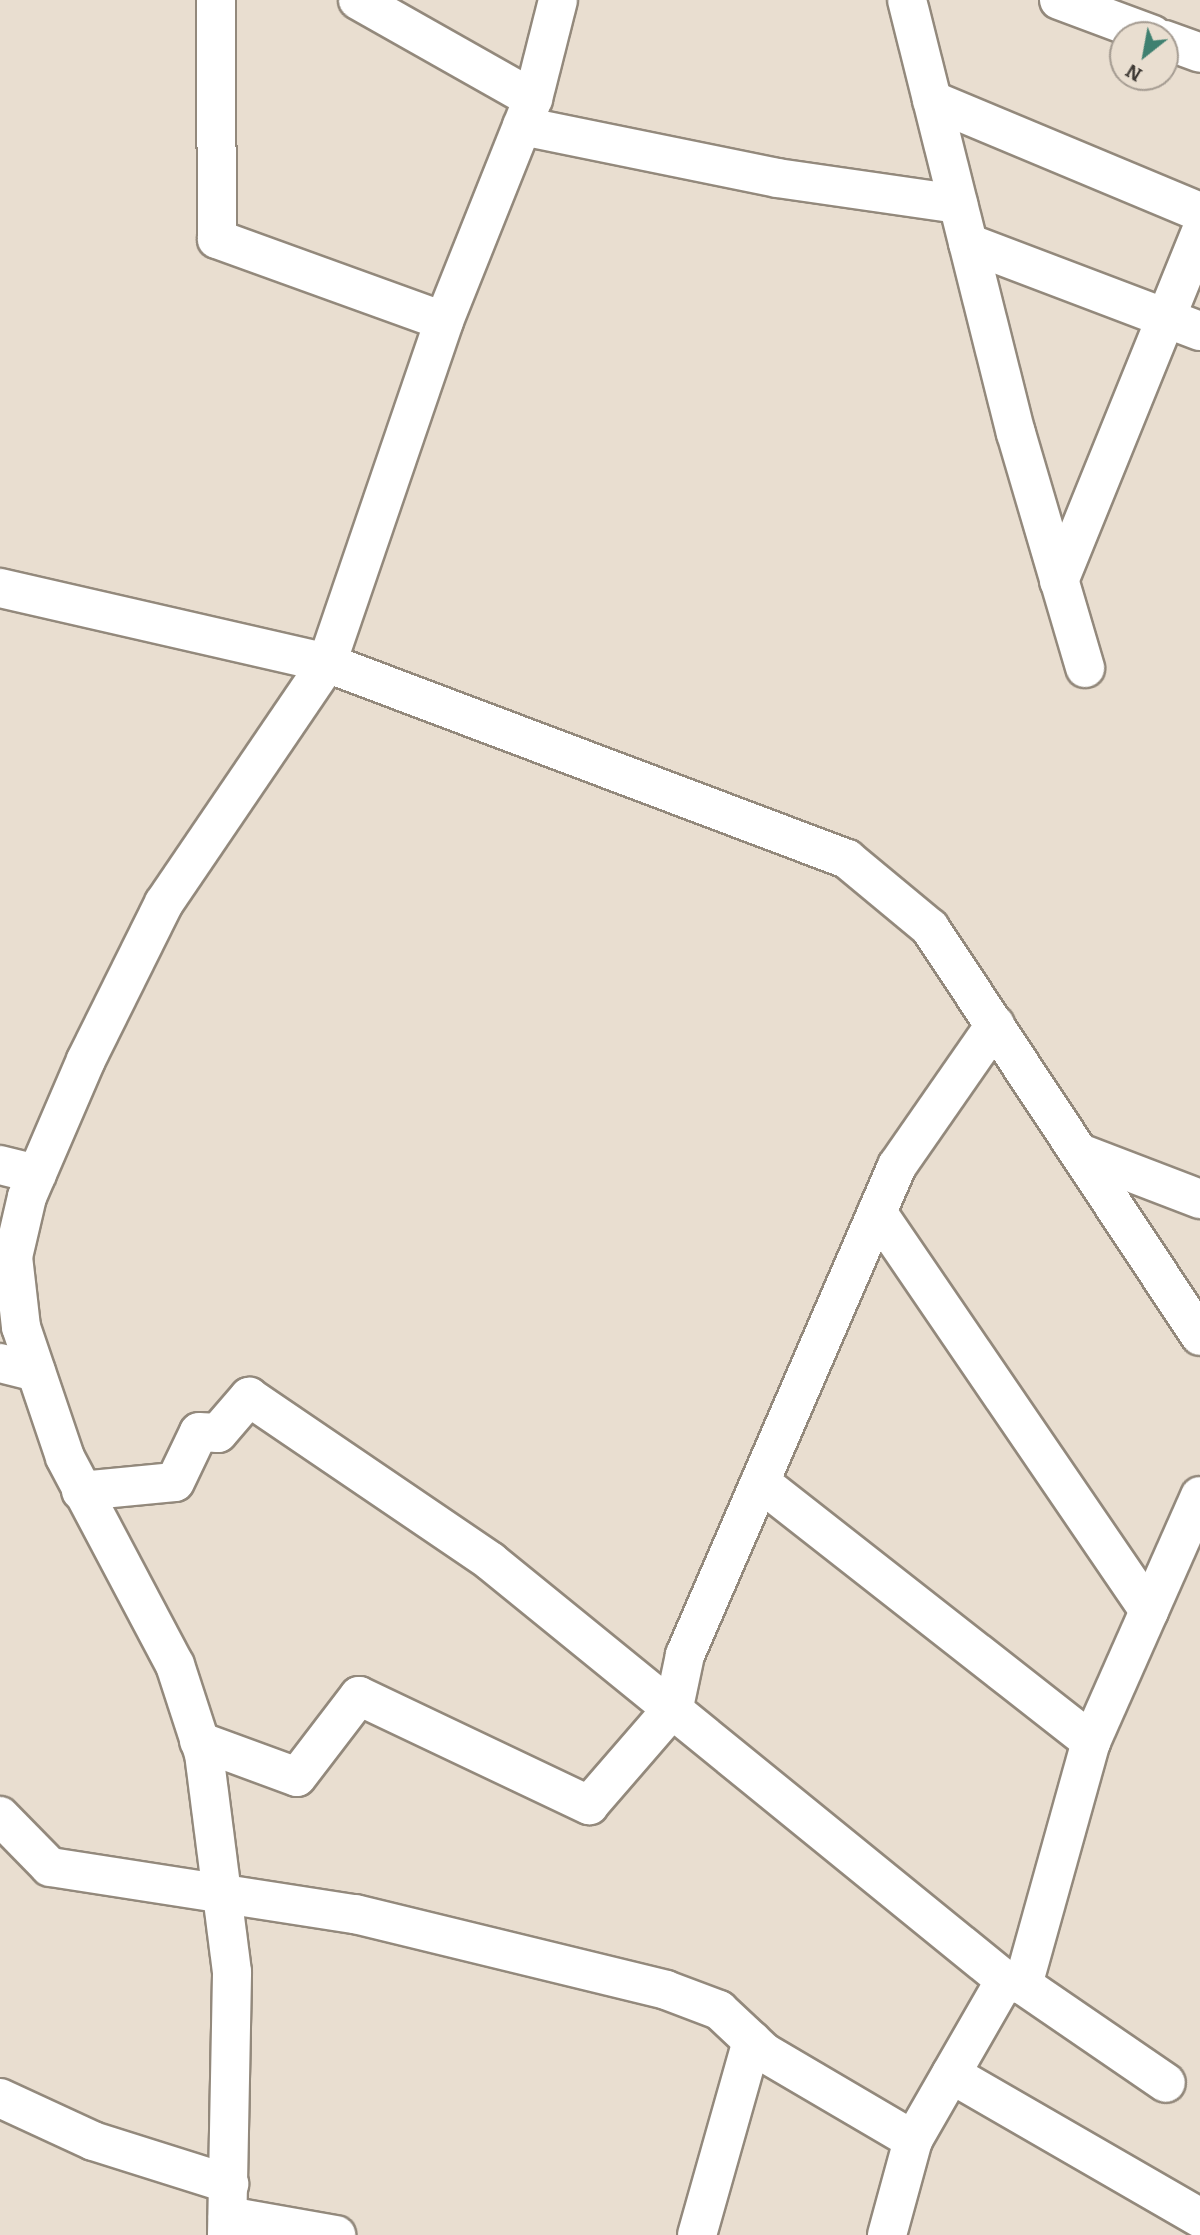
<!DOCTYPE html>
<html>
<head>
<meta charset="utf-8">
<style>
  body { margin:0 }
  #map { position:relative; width:1200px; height:2235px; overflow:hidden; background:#e9ded0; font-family:Bitter,serif }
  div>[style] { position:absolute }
  .roads { filter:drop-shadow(2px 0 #93897c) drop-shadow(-2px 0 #93897c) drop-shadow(0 2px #93897c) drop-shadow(0 -2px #93897c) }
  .street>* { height:38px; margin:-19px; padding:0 19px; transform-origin:19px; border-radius:19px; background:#fff }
  .secondary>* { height:38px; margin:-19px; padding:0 19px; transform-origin:19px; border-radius:19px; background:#fff }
  .highway>* { height:38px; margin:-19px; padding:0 19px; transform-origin:19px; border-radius:19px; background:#fff }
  span { translate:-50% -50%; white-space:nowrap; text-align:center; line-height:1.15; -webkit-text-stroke:7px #e9ded0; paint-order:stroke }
  .north { position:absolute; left:1109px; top:21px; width:70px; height:70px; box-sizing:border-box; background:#e9ded0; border:2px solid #a59c92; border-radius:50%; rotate:211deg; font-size:19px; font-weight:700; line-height:28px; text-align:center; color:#3e3934 }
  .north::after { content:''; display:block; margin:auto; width:24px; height:32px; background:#3f8070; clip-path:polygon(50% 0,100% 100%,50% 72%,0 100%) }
</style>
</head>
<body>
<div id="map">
  <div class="roads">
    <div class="street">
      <div style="left:216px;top:0;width:239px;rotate:89.8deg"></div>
      <div style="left:217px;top:239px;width:241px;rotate:19.9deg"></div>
      <div style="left:358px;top:0;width:201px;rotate:29.5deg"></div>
      <div style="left:907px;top:0;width:447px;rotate:75.9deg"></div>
      <div style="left:1016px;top:433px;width:245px;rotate:73.6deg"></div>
      <div style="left:1059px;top:0;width:100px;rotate:20.4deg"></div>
      <div style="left:1165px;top:40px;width:37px;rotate:20deg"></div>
      <div style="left:932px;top:100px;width:290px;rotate:22.7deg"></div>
      <div style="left:522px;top:126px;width:260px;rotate:11.5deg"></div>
      <div style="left:777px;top:178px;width:183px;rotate:8.2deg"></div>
      <div style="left:968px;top:243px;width:248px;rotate:20.8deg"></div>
      <div style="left:1059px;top:581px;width:375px;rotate:-67.9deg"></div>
      <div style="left:1080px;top:1153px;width:129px;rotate:21deg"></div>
      <div style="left:0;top:1165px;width:38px;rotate:14deg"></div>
      <div style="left:877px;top:1212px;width:483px;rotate:55.7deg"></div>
      <div style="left:0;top:1363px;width:37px;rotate:14deg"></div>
      <div style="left:760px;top:1482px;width:421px;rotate:38.1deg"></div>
      <div style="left:81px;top:1491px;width:94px;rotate:-5.5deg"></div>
      <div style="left:175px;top:1482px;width:55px;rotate:-64.4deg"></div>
      <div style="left:199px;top:1432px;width:19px;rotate:3deg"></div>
      <div style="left:218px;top:1433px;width:48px;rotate:-49.3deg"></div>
      <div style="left:249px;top:1397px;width:292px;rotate:34.2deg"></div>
      <div style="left:490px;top:1561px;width:664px;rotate:39.13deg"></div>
      <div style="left:1005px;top:1980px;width:19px;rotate:16deg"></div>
      <div style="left:1023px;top:1985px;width:173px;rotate:34.4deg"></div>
      <div style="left:199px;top:1741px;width:104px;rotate:20.2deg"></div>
      <div style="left:297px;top:1777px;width:102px;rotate:-52.6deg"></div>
      <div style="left:359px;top:1696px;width:255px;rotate:25.4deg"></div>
      <div style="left:589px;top:1805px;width:130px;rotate:-49.1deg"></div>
      <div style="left:674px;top:1707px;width:53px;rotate:-78.1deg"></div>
      <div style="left:685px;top:1655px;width:533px;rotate:-66.56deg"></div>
      <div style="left:897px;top:1166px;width:172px;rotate:-55.2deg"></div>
      <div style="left:0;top:1816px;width:71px;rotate:45.6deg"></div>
      <div style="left:50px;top:1867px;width:309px;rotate:8.8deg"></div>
      <div style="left:355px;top:1914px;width:320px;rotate:13.7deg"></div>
      <div style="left:666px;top:1990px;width:57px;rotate:20.7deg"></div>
      <div style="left:719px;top:2010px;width:63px;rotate:43.1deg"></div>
      <div style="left:765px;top:2053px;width:172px;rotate:30.4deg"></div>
      <div style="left:1023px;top:1985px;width:252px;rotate:-74.4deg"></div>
      <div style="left:1091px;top:1742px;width:269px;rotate:-66.1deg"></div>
      <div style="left:951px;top:2074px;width:288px;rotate:30deg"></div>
      <div style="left:0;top:2098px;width:102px;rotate:24.8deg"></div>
      <div style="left:93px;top:2141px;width:143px;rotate:17.5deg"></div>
      <div style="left:228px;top:2216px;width:110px;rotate:10deg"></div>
      <div style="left:697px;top:2235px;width:202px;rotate:-74.2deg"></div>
      <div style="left:887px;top:2235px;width:98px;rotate:-74.7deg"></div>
      <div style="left:913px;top:2140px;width:185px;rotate:-60.1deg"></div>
    </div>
    <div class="secondary">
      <div style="left:227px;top:2235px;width:263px;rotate:-88.9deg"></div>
      <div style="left:232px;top:1972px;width:220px;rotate:-97.3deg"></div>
      <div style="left:204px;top:1754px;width:94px;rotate:-108deg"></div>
      <div style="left:175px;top:1665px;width:235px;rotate:-117.9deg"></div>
      <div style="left:65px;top:1457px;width:137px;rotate:-108.7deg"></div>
      <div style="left:21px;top:1327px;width:70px;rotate:-96.5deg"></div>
      <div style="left:13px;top:1257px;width:62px;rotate:-76.9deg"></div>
      <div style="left:27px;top:1197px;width:149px;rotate:-66.7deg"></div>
      <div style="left:86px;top:1060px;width:175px;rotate:-63.6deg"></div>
      <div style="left:164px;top:903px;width:290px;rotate:-55.8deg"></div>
      <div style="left:327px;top:663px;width:556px;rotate:20.65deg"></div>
      <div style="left:847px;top:859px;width:108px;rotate:39.7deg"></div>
      <div style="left:930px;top:928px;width:489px;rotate:56.5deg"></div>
    </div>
    <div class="highway">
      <div style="left:0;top:588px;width:335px;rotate:12.9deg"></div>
      <div style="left:327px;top:663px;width:361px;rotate:-71.1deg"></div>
      <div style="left:444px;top:321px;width:239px;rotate:-68.2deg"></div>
      <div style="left:533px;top:99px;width:102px;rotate:-75.8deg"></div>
    </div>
  </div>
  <div class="north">N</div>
</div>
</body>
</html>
